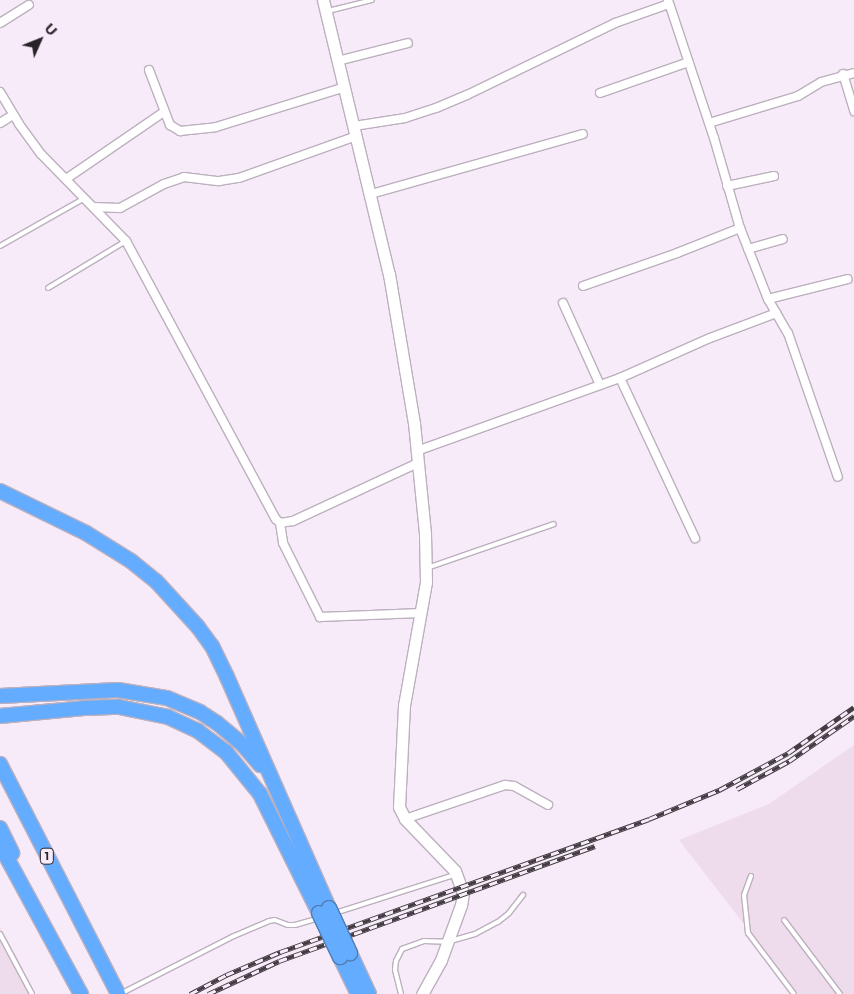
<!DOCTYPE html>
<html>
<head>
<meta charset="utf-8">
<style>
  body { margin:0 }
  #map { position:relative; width:854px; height:994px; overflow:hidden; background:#f7ebf9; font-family:Montserrat,sans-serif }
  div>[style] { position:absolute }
  .industrial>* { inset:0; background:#eedbec }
  .roads { filter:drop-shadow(1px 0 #bcb0be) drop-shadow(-1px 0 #bcb0be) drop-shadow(0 1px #bcb0be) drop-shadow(0 -1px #bcb0be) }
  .lane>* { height:4px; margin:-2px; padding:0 2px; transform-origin:2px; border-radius:2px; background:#fff }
  .street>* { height:8px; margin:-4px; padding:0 4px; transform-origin:4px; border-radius:4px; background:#fff }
  .secondary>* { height:11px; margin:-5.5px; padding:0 5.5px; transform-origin:5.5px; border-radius:5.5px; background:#fff }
  .highway>* { height:14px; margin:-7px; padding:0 7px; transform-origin:7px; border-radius:7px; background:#64acff }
  .rail>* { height:4.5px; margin-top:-2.25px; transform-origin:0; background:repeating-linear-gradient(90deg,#f7ebf9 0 8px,#433d43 0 16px); box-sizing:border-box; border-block:1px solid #433d43 }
  .bridges { filter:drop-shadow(1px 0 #4f7cb4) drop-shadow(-1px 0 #4f7cb4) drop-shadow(0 1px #4f7cb4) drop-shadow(0 -1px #4f7cb4) }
  .highway-bridge>* { height:14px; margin:-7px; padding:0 7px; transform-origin:7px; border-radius:7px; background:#64acff }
  span { translate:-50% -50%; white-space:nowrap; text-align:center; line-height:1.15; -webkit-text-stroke:4px #f7ebf9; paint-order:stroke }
  .shield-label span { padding:1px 4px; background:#f7ebf9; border:1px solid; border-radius:4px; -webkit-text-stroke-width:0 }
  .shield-label { font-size:11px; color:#282328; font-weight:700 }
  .north { position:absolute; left:15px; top:15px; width:50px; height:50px; -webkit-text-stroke:4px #f7ebf9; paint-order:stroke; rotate:46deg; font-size:14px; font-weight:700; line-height:20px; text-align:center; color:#282328 }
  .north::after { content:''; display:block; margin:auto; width:18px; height:22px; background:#282328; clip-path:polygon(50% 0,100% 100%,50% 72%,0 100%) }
</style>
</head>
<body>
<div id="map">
  <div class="industrial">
    <div style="clip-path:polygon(854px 745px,854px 994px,798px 994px,679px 840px,769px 804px)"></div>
    <div style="clip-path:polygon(0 927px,17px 957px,35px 994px,0 994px)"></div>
  </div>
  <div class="roads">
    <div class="lane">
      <div style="left:328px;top:11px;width:45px;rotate:-14deg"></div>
      <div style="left:0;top:246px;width:98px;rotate:-29.5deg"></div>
      <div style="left:48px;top:288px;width:91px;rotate:-31.1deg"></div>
      <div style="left:427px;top:568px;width:134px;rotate:-19.1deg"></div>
      <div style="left:751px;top:876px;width:20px;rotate:110deg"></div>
      <div style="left:744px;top:895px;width:38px;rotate:84deg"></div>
      <div style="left:748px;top:933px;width:76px;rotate:53deg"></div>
      <div style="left:335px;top:913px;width:125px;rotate:-17.7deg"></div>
      <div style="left:784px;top:920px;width:93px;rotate:52.9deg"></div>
      <div style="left:0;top:934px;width:68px;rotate:61.9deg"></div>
      <div style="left:122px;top:993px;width:126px;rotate:-27deg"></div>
      <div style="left:234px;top:936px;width:38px;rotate:-23deg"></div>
      <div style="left:269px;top:921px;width:6px;rotate:-9deg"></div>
      <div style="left:275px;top:920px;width:14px;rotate:21deg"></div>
      <div style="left:288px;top:925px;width:7px"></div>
      <div style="left:295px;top:925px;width:25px;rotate:-16deg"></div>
      <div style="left:401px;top:994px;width:25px;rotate:-104deg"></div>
      <div style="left:395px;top:970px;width:9px;rotate:-84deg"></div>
      <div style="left:396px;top:961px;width:13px;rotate:-63deg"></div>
      <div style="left:402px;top:949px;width:23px;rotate:-20deg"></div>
      <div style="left:424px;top:941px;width:23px;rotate:2deg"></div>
      <div style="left:447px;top:942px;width:29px;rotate:-16deg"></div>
      <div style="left:475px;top:934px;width:26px;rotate:-28deg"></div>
      <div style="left:498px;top:922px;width:14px;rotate:-39deg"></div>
      <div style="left:509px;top:913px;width:23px;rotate:-52deg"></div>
    </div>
    <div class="street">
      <div style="left:668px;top:0;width:145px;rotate:71.6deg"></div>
      <div style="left:714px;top:138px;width:94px;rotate:73.9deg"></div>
      <div style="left:740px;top:228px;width:76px;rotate:68.5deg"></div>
      <div style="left:768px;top:299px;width:39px;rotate:60deg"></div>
      <div style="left:788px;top:333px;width:152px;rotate:70.9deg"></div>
      <div style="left:0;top:23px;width:34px;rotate:-32deg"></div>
      <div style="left:338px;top:61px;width:72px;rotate:-14.4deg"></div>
      <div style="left:149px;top:70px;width:59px;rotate:69.1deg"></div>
      <div style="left:170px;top:125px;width:12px;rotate:31deg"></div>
      <div style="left:180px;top:131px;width:36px;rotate:-6deg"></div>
      <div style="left:216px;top:127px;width:135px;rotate:-17.2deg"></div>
      <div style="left:843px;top:74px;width:39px;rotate:73deg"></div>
      <div style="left:0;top:92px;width:37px;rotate:59deg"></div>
      <div style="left:19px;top:124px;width:37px;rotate:54deg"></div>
      <div style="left:41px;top:154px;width:122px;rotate:45.7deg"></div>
      <div style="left:126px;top:241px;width:316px;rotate:61.7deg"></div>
      <div style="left:276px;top:519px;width:6px;rotate:45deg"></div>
      <div style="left:280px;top:523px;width:13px;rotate:-9deg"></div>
      <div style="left:293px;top:521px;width:138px;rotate:-24.9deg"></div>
      <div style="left:600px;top:93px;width:94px;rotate:-19.2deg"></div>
      <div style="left:0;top:123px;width:15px;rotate:-32deg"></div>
      <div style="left:709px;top:123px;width:93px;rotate:-16.9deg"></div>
      <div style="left:798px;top:96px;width:27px;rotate:-31deg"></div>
      <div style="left:821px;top:82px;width:34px;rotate:-15deg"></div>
      <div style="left:354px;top:126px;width:52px;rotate:-8.9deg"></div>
      <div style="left:405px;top:118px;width:33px;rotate:-18deg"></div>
      <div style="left:436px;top:108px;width:34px;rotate:-23deg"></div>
      <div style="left:467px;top:95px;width:165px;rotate:-25.9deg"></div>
      <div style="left:615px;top:23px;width:57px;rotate:-19.4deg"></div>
      <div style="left:66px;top:179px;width:119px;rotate:-34.4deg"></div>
      <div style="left:727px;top:186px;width:48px;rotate:-12deg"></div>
      <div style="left:371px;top:194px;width:220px;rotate:-15.8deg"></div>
      <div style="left:94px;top:207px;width:26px;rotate:2deg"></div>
      <div style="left:120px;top:208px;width:50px;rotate:-28.6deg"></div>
      <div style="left:164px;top:184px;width:21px;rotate:-19deg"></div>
      <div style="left:184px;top:177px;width:35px;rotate:7deg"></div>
      <div style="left:219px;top:181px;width:20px;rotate:-9deg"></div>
      <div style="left:239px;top:178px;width:124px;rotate:-19.7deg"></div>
      <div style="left:748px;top:249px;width:36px;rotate:-16deg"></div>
      <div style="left:583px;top:286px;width:100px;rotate:-19.3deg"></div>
      <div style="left:677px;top:253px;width:68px;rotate:-21.6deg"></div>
      <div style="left:768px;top:299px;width:82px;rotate:-14deg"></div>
      <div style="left:563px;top:303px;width:90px;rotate:65.7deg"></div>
      <div style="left:620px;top:378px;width:177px;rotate:64.9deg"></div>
      <div style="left:417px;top:451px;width:216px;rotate:-19.8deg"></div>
      <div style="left:620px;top:378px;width:98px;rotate:-24deg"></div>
      <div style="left:710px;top:338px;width:71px;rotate:-20.7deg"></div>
      <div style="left:280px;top:523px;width:20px;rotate:81deg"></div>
      <div style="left:283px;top:543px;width:83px;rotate:63.4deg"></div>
      <div style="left:320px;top:617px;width:101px;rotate:-2.3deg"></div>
      <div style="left:405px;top:819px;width:106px;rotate:-18.8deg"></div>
      <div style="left:505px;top:785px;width:9px;rotate:6deg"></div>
      <div style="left:514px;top:786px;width:39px;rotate:29deg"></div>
    </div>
    <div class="secondary">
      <div style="left:323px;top:0;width:282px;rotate:76.5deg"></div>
      <div style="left:389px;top:274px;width:151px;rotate:80.5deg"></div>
      <div style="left:414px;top:423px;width:112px;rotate:84.3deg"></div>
      <div style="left:425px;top:534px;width:48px;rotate:88.8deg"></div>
      <div style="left:426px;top:582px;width:125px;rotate:100.1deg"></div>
      <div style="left:404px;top:705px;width:102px;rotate:92.8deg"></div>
      <div style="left:399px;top:807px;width:13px;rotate:63deg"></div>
      <div style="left:405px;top:819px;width:72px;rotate:46.1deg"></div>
      <div style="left:455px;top:871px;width:23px;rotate:70deg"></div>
      <div style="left:463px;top:893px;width:12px;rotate:99deg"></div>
      <div style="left:461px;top:905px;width:59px;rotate:110deg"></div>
      <div style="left:441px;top:960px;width:39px;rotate:119deg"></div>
    </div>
    <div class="highway">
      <div style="left:0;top:491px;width:96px;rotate:26deg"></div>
      <div style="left:86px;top:533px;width:53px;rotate:31.9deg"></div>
      <div style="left:131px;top:561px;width:32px;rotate:39deg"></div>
      <div style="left:156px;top:581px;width:62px;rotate:47.6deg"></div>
      <div style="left:198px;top:627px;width:24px;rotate:54deg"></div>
      <div style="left:212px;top:646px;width:34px;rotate:64deg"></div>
      <div style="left:227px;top:677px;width:253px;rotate:66.2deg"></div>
      <div style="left:0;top:696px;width:118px;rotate:-2.9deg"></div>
      <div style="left:118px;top:690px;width:50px;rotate:9.3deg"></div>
      <div style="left:167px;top:698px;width:36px;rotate:23deg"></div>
      <div style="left:200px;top:712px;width:20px;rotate:33deg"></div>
      <div style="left:217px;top:723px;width:33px;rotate:40deg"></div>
      <div style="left:242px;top:744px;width:28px;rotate:49deg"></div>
      <div style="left:0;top:716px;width:84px;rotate:-5.4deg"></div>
      <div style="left:84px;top:708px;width:35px;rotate:-2deg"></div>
      <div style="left:119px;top:707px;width:50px;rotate:11.5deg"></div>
      <div style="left:168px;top:717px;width:33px;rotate:25deg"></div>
      <div style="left:198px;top:731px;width:35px;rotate:37deg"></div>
      <div style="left:226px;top:752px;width:54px;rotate:51deg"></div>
      <div style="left:260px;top:794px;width:133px;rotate:63.6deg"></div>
      <div style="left:0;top:764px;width:259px;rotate:62.8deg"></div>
      <div style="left:0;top:828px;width:28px;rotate:64deg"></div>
      <div style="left:0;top:845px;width:170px;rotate:61.5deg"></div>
      <div style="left:350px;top:953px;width:45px;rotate:65.1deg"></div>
      <div style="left:340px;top:957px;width:41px;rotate:64.1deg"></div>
    </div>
  </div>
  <div class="rail">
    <div style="left:737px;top:789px;width:59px;rotate:-28.3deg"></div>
    <div style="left:789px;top:761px;width:79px;rotate:-34.7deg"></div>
    <div style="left:190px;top:994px;width:41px;rotate:-27.8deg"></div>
    <div style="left:226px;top:975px;width:59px;rotate:-23.1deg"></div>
    <div style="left:280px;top:952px;width:392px;rotate:-19.8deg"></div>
    <div style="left:649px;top:819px;width:76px;rotate:-22.5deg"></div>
    <div style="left:719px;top:790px;width:78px;rotate:-28.2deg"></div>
    <div style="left:788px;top:753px;width:80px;rotate:-34.9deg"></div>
    <div style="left:208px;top:994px;width:78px;rotate:-24.9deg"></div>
    <div style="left:279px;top:961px;width:336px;rotate:-20deg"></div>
  </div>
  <div class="bridges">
    <div class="highway-bridge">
      <div style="left:329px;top:908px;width:50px;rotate:65deg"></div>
      <div style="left:319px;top:913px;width:49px;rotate:64.5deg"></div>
    </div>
  </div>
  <div class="shield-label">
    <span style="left:47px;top:856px">1</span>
  </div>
  <div class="north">U</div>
</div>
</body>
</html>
